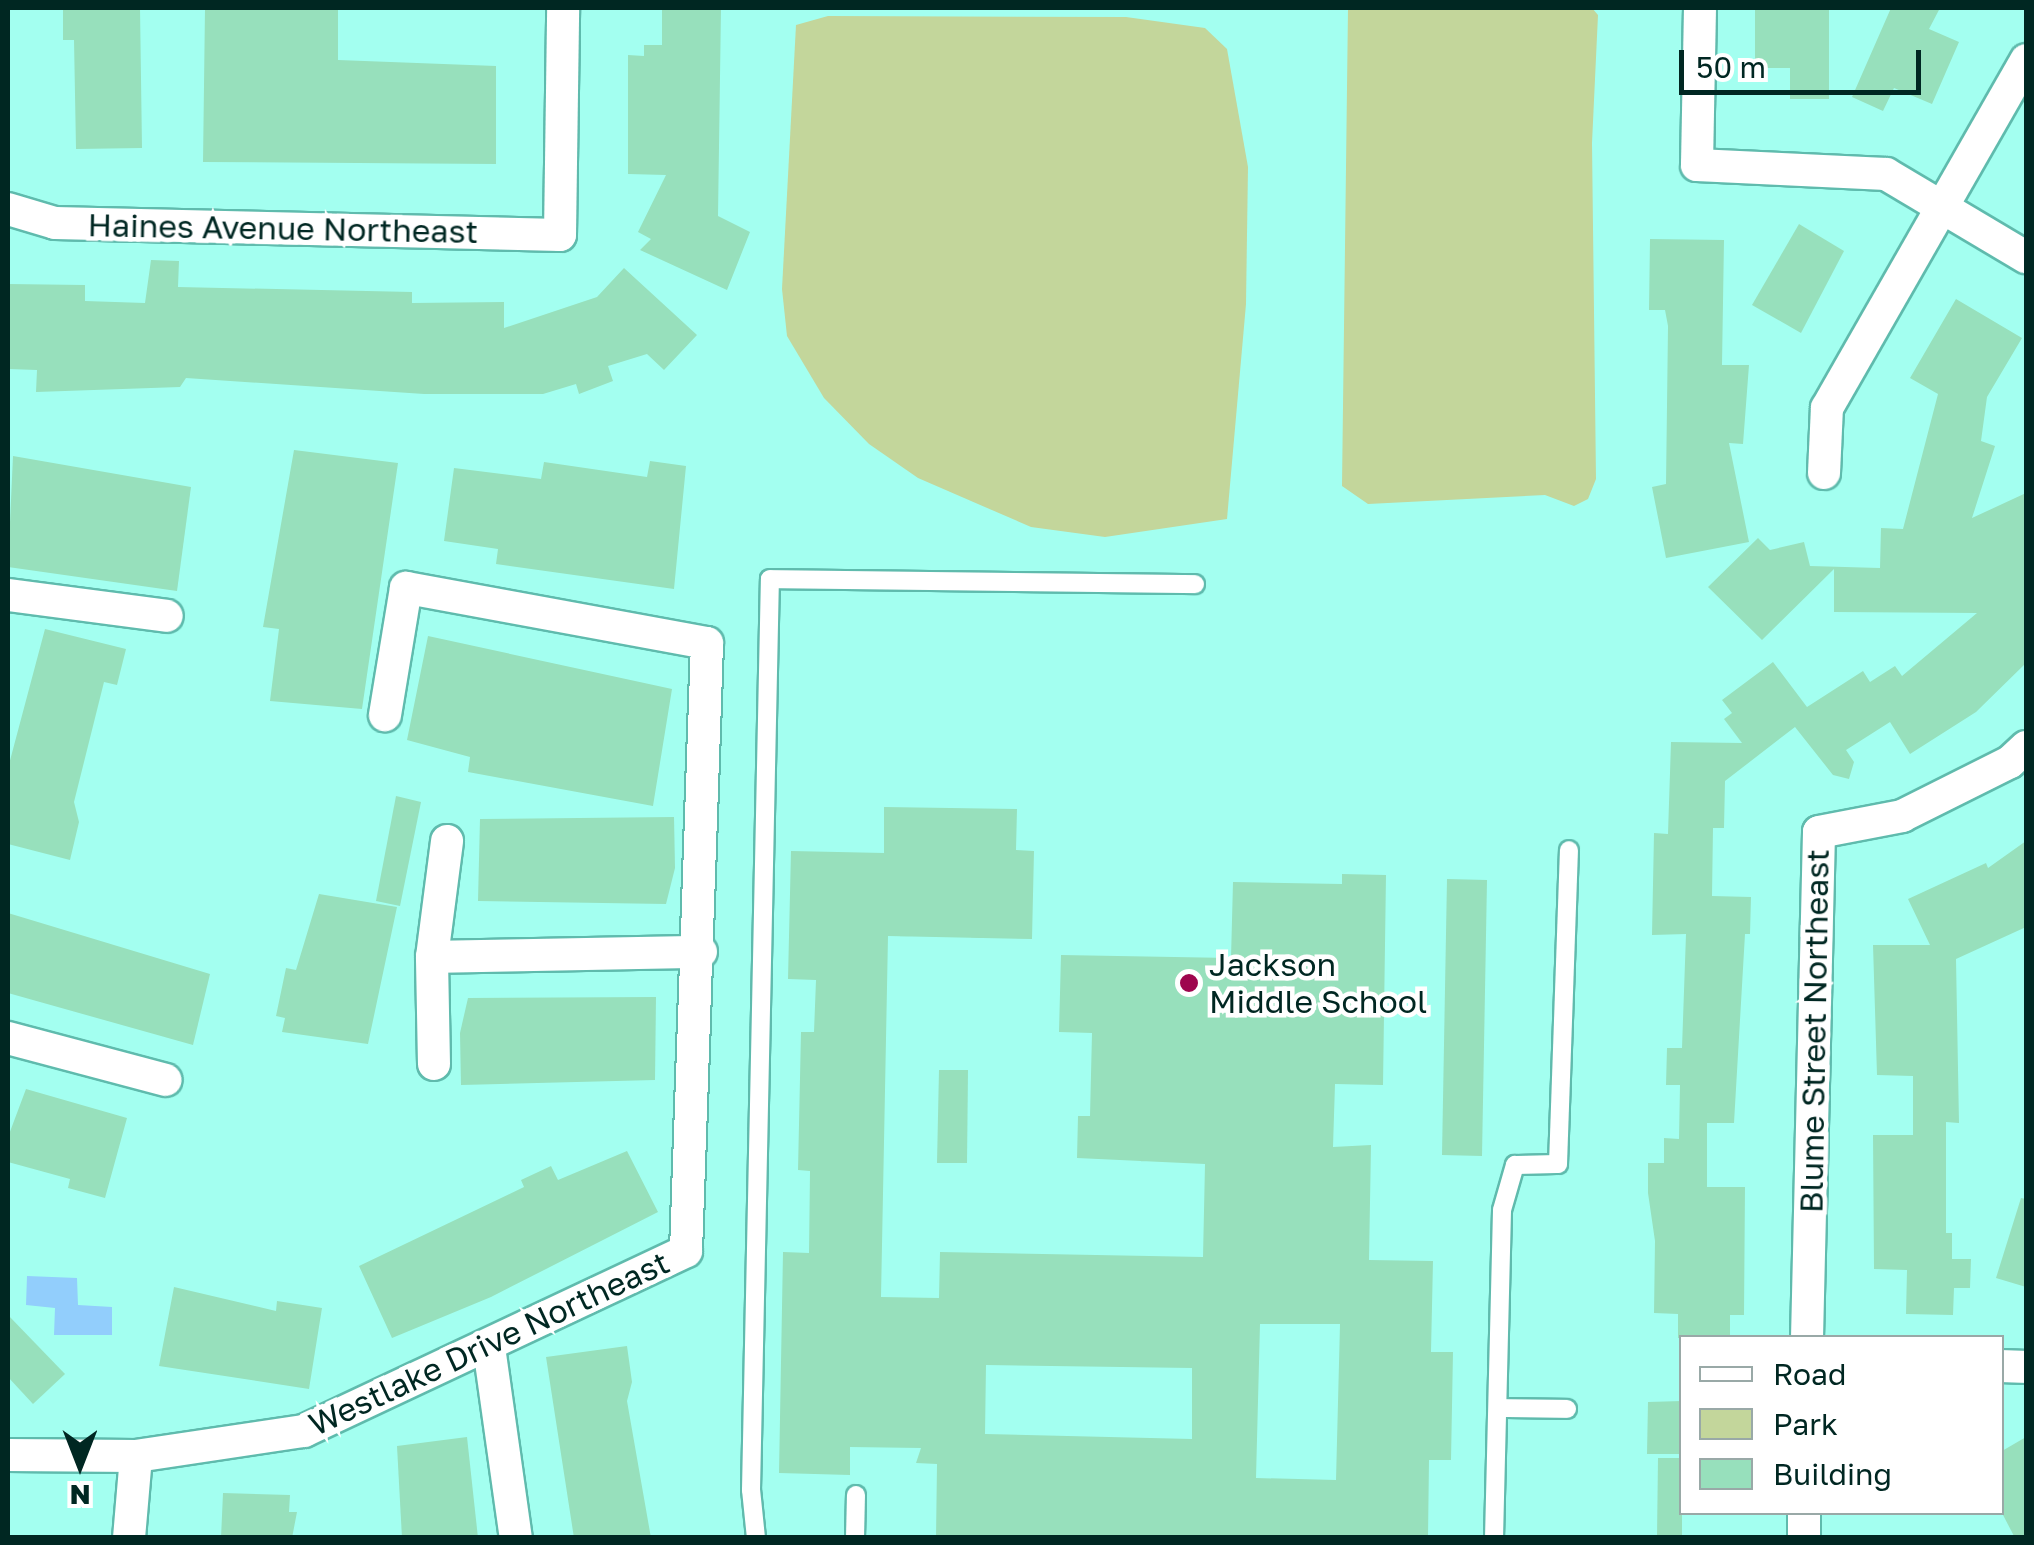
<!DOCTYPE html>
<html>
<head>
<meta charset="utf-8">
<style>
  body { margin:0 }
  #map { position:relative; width:2034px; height:1545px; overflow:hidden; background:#a3fff0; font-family:"Golos Text",sans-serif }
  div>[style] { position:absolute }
  .green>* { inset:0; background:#c3d69b }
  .water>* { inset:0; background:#92cefc }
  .building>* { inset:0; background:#97e0bc }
  .roads { filter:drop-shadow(2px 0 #5fbbad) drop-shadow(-2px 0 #5fbbad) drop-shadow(0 2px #5fbbad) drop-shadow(0 -2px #5fbbad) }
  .lane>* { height:18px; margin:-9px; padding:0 9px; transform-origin:9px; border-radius:9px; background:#fff }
  .street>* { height:32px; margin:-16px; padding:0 16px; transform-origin:16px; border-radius:16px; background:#fff }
  .dots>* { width:28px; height:28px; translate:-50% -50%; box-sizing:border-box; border:5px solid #fff; border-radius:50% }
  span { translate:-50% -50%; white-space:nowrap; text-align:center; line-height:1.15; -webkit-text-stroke:9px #fff; paint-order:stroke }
  .street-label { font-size:32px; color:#002722 }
  .poi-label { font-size:32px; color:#002722 }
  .left { translate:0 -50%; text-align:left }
  .frame { position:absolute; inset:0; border:10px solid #002722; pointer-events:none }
  .legend { position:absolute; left:1679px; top:1335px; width:325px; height:180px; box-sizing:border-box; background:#fff; border:2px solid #99a9a7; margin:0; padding:12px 18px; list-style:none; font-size:30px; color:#002722 }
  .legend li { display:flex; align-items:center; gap:20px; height:50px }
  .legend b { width:50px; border:2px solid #99a9a7 }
  .north { position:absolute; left:30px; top:1415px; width:100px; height:100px; -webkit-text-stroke:8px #fff; paint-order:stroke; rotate:180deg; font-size:28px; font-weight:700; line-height:40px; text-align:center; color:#002722 }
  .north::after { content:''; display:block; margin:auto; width:35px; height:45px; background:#002722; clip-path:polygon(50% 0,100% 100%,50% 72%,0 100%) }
  .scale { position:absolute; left:1679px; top:50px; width:242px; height:45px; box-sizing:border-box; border:5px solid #002722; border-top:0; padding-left:12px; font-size:30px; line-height:35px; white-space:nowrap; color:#002722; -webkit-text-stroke:8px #fff; paint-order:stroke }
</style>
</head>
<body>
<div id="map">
  <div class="green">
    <div style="clip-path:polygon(1348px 8px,1592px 8px,1598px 15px,1592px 143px,1596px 479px,1588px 499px,1574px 506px,1545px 495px,1368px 504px,1342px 486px)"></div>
    <div style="clip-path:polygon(828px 16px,1126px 17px,1205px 28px,1227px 49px,1248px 167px,1246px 304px,1227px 519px,1105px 537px,1031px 527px,918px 478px,869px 444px,824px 398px,787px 336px,782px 289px,796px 25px)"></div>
  </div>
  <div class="water">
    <div style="clip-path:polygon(27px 1276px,77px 1278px,78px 1305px,112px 1307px,112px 1335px,54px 1335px,55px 1308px,26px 1305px)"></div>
  </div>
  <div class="building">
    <div style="clip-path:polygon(140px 8px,142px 148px,76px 149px,74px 40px,63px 40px,63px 9px)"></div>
    <div style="clip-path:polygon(205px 8px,338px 8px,338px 60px,496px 66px,496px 164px,203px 162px)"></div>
    <div style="clip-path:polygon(662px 8px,721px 8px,718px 216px,750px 232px,727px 290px,640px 250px,651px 239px,638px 232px,666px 175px,628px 174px,628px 55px,644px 56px,644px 45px,662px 45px)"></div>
    <div style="clip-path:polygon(1755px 8px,1829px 8px,1829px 99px,1790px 99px,1790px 68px,1755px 68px)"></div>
    <div style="clip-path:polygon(1891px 8px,1940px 8px,1929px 29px,1959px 42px,1932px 104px,1894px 88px,1883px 111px,1852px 97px)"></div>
    <div style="clip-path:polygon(1799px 224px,1844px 251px,1801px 333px,1752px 305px)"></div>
    <div style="clip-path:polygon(1650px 239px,1724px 240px,1722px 365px,1749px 365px,1743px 444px,1729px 443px,1749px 542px,1666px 558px,1652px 487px,1666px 484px,1668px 326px,1665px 310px,1649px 310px)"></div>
    <div style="clip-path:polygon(151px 260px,179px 261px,178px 287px,412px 292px,412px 303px,504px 302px,504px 328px,597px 297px,624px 268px,697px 335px,664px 370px,647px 354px,608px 366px,613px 381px,579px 394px,576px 384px,543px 394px,424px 394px,186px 378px,180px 387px,36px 392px,37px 370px,8px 369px,8px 284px,85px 285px,85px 301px,145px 303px)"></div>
    <div style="clip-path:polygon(1956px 299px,2022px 338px,1987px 397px,1981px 441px,1995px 446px,1972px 518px,2026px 493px,2026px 663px,1976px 712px,1910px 754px,1890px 722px,1846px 750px,1854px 762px,1849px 779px,1833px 775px,1795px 727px,1725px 781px,1724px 828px,1713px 828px,1712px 896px,1751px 897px,1750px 934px,1745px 934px,1734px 1123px,1707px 1123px,1707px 1187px,1745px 1187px,1744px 1315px,1730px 1315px,1730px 1338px,1678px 1338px,1678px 1314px,1654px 1313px,1655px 1241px,1648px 1193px,1648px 1163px,1664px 1163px,1664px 1138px,1679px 1139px,1680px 1085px,1666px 1085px,1667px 1048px,1682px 1048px,1686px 934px,1652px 935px,1654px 833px,1668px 834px,1671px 742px,1742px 743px,1724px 719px,1732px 713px,1722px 700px,1773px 662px,1807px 707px,1863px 671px,1870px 682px,1895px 666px,1902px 676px,1977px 613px,1834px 612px,1834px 569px,1762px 640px,1708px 587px,1758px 538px,1770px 550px,1804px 542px,1810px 566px,1880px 568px,1881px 528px,1903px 529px,1938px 394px,1910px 378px)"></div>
    <div style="clip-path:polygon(294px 450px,398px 463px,362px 709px,270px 701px,279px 629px,263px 627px)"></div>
    <div style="clip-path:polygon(13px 456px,191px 487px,177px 591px,8px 567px)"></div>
    <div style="clip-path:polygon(650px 461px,686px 466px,674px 589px,496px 564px,498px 549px,444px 541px,454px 468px,541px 479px,544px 462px,647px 477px)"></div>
    <div style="clip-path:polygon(45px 629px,126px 649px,117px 685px,104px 682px,74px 802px,79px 822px,70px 860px,8px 844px,8px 768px)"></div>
    <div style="clip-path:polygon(428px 636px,672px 689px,653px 806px,468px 772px,470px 757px,407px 740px)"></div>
    <div style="clip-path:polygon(396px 796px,421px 802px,400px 906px,376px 901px)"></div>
    <div style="clip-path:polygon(evenodd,884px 807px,1017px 809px,1016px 850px,1034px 851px,1032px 939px,888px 936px,881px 1297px,939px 1298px,940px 1252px,1203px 1257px,1205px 1164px,1077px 1158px,1078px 1116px,1090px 1116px,1092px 1033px,1059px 1032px,1061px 955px,1231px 958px,1233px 882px,1342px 884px,1342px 874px,1386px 875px,1383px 1085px,1335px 1084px,1333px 1147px,1371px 1145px,1369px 1260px,1433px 1261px,1431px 1352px,1453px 1352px,1451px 1460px,1429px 1460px,1428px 1538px,936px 1538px,937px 1464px,916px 1463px,921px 1448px,850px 1447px,850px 1475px,779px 1473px,783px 1252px,809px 1253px,810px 1171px,798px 1170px,801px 1032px,814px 1032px,816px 980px,788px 979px,791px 851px,884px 853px,884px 807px,1260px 1324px,1340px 1324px,1336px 1480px,1256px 1478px,1260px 1324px,884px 807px,986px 1365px,1192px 1368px,1192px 1439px,985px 1434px,986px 1365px)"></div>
    <div style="clip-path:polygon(674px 817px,675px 868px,666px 904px,478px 901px,480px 819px)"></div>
    <div style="clip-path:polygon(2026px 841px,2026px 927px,1956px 959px,1959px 1123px,1946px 1122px,1946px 1233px,1952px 1233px,1952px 1259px,1971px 1259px,1970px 1288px,1954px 1288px,1953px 1315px,1906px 1314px,1907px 1270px,1874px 1269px,1873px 1135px,1913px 1135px,1913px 1076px,1877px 1075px,1873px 945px,1930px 945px,1908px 899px,1986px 863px,1988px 868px)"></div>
    <div style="clip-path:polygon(1447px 879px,1487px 880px,1482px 1156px,1442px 1155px)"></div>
    <div style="clip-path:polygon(319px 894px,397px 907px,368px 1044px,282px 1032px,285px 1018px,276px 1016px,286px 968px,296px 970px)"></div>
    <div style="clip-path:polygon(8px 913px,210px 974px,193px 1045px,8px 993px)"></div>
    <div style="clip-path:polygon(656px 997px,655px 1080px,461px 1085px,460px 1033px,468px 998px)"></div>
    <div style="clip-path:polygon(939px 1070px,968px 1070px,967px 1163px,937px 1163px)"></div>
    <div style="clip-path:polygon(26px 1089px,127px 1118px,105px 1198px,68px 1188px,70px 1179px,8px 1162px,8px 1137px)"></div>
    <div style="clip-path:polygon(627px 1151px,658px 1212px,491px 1297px,392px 1338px,359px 1266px,524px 1187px,521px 1180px,551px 1166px,558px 1180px)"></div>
    <div style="clip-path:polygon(2021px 1198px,2026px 1199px,2026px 1287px,1996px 1278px)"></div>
    <div style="clip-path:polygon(174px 1287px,276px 1311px,277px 1301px,322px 1308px,309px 1389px,159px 1366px)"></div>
    <div style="clip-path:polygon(8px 1315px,65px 1374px,33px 1404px,8px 1377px)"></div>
    <div style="clip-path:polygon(627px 1346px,632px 1382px,627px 1401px,651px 1538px,574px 1538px,546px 1357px)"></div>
    <div style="clip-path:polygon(1682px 1401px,1682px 1454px,1647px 1454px,1648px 1402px)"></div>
    <div style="clip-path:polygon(467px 1437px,478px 1538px,402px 1538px,397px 1446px)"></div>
    <div style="clip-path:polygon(2026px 1437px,2026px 1538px,2015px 1538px,2002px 1513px,2002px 1451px)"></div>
    <div style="clip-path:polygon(1658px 1458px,1682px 1458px,1682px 1538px,1657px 1538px)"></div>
    <div style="clip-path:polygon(223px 1493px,290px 1495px,289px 1512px,297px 1512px,292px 1538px,221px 1538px)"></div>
  </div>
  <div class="roads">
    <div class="lane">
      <div style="left:1498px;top:1408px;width:69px;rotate:0.8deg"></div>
      <div style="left:756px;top:1538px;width:48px;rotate:-95.9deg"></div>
      <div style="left:751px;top:1490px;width:911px;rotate:-88.81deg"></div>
      <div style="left:770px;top:579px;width:425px;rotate:0.7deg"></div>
      <div style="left:855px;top:1538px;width:43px;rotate:-88.7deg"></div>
      <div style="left:1494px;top:1538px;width:328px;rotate:-88.6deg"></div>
      <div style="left:1502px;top:1210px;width:47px;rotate:-73.9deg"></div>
      <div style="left:1515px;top:1165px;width:43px;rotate:-1.3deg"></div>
      <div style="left:1558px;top:1164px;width:314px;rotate:-88deg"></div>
    </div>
    <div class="street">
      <div style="left:1700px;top:8px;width:157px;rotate:91.1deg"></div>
      <div style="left:1697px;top:165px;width:189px;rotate:2.7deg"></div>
      <div style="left:1886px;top:174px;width:163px;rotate:30.7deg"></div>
      <div style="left:8px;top:209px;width:49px;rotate:16.6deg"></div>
      <div style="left:55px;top:223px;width:505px;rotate:1.36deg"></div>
      <div style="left:560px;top:235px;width:227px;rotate:-89.2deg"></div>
      <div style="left:1824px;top:473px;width:65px;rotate:-87.4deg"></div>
      <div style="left:1827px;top:408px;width:401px;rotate:-60.2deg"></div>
      <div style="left:8px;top:595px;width:160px;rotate:7.5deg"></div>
      <div style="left:432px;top:957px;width:269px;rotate:-1.1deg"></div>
      <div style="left:8px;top:1038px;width:163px;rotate:14.9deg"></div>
      <div style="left:434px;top:1064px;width:107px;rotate:-91.1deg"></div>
      <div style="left:432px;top:957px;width:117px;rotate:-82.6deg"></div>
      <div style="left:1807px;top:1338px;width:506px;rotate:-88.64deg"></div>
      <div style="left:1819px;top:832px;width:85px;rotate:-10.9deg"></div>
      <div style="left:1902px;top:816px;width:121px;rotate:-26.6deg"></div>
      <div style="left:2010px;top:762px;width:22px;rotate:-43deg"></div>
      <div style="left:489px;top:1347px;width:193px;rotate:82deg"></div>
      <div style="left:2002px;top:1366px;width:24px;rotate:2deg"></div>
      <div style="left:8px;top:1455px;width:128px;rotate:0.4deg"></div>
      <div style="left:129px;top:1538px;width:82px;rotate:-85.1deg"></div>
      <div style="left:136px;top:1456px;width:170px;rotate:-8.5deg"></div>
      <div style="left:304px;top:1431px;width:422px;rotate:-25.2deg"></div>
      <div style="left:686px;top:1251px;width:608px;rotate:-88.02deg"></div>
      <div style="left:707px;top:643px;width:306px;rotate:-169.6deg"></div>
      <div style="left:406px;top:588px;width:129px;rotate:99.4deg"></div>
      <div style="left:1804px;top:1538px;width:26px;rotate:-90deg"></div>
    </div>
  </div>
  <div class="dots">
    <div style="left:1189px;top:983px;background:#9e064e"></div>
  </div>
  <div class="street-label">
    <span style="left:283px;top:228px;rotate:1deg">Haines Avenue Northeast</span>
    <span style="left:1814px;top:1031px;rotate:-89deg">Blume Street Northeast</span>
    <span style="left:489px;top:1343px;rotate:-25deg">Westlake Drive Northeast</span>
  </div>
  <div class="poi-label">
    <span class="left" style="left:1209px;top:983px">Jackson<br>Middle School</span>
  </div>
  <div class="frame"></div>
  <ul class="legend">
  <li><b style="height:12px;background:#fff"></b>Road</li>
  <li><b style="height:28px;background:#c3d69b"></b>Park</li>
  <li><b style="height:28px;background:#97e0bc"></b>Building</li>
  </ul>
  <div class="north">N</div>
  <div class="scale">50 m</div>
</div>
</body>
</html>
